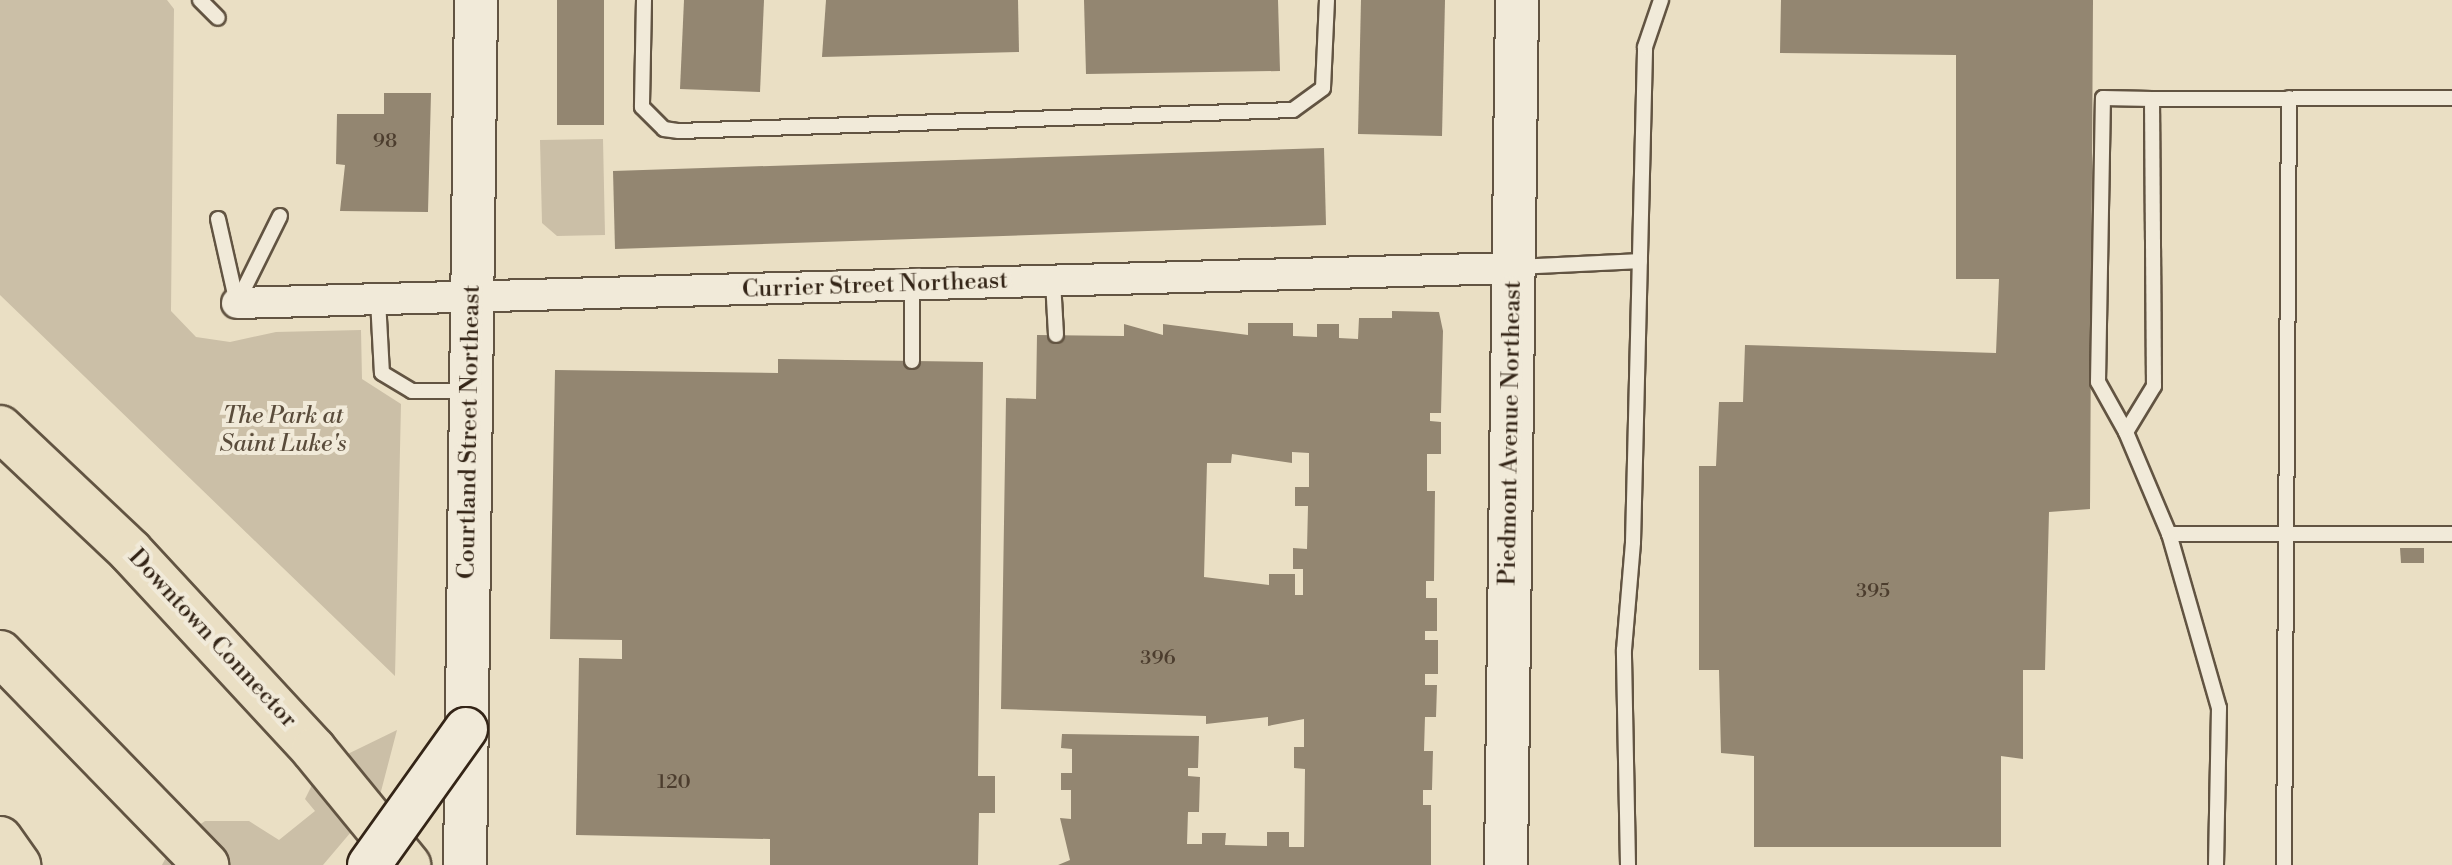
<!DOCTYPE html>
<html>
<head>
<meta charset="utf-8">
<style>
  body { margin:0 }
  #map { position:relative; width:2452px; height:865px; overflow:hidden; background:#eadfc4; font-family:"Libre Bodoni",serif }
  div>[style] { position:absolute }
  .green>* { inset:0; background:#cbbfa7 }
  .building>* { inset:0; background:#938671 }
  .roads { filter:drop-shadow(2px 0 #625442) drop-shadow(-2px 0 #625442) drop-shadow(0 2px #625442) drop-shadow(0 -2px #625442) }
  .lane>* { height:14px; margin:-7px; padding:0 7px; transform-origin:7px; border-radius:7px; background:#f1ead9 }
  .street>* { height:30px; margin:-15px; padding:0 15px; transform-origin:15px; border-radius:15px; background:#f1ead9 }
  .secondary>* { height:42px; margin:-21px; padding:0 21px; transform-origin:21px; border-radius:21px; background:#f1ead9 }
  .highway>* { height:44px; margin:-22px; padding:0 22px; transform-origin:22px; border-radius:22px; background:#eadfc4 }
  .bridges { filter:drop-shadow(2px 0 #342517) drop-shadow(-2px 0 #342517) drop-shadow(0 2px #342517) drop-shadow(0 -2px #342517) }
  .secondary-bridge>* { height:42px; margin:-21px; padding:0 21px; transform-origin:21px; border-radius:21px; background:#f1ead9 }
  span { translate:-50% -50%; white-space:nowrap; text-align:center; line-height:1.15; -webkit-text-stroke:8px #f1ead9; paint-order:stroke }
  .number-label { font-size:20px; color:#4c3d2e }
  .number-label span { -webkit-text-stroke-width:0 }
  .street-label { font-size:24px; color:#342517 }
  .park-label { font-size:24px; color:#5a4c3b; font-style:italic }
</style>
</head>
<body>
<div id="map">
  <div class="green">
    <div style="clip-path:polygon(0 0,167px 0,174px 9px,171px 311px,196px 337px,230px 342px,276px 332px,361px 330px,362px 379px,401px 404px,395px 676px,0 295px)"></div>
    <div style="clip-path:polygon(603px 139px,605px 235px,557px 236px,542px 223px,540px 140px)"></div>
    <div style="clip-path:polygon(397px 730px,379px 799px,323px 865px,162px 865px,174px 842px,205px 821px,249px 821px,279px 840px,315px 811px,305px 799px,321px 767px)"></div>
  </div>
  <div class="building">
    <div style="clip-path:polygon(557px 0,604px 0,604px 125px,557px 125px)"></div>
    <div style="clip-path:polygon(684px 0,764px 0,760px 92px,680px 89px)"></div>
    <div style="clip-path:polygon(826px 0,1018px 0,1019px 52px,822px 57px)"></div>
    <div style="clip-path:polygon(1084px 0,1278px 0,1280px 71px,1086px 74px)"></div>
    <div style="clip-path:polygon(1361px 0,1445px 0,1442px 136px,1358px 134px)"></div>
    <div style="clip-path:polygon(1781px 0,2093px 0,2090px 509px,2049px 512px,2045px 670px,2023px 670px,2023px 759px,2001px 756px,2001px 847px,1754px 847px,1754px 756px,1721px 753px,1719px 670px,1699px 670px,1699px 466px,1716px 466px,1719px 402px,1743px 402px,1745px 345px,1996px 353px,1999px 279px,1956px 279px,1956px 55px,1780px 53px)"></div>
    <div style="clip-path:polygon(384px 93px,431px 93px,428px 212px,340px 211px,345px 165px,336px 164px,337px 114px,384px 114px)"></div>
    <div style="clip-path:polygon(1324px 148px,1326px 225px,615px 249px,613px 171px)"></div>
    <div style="clip-path:polygon(evenodd,1392px 311px,1439px 312px,1443px 331px,1441px 413px,1430px 413px,1430px 421px,1441px 422px,1441px 454px,1427px 454px,1427px 491px,1435px 491px,1434px 581px,1426px 581px,1426px 598px,1437px 598px,1437px 631px,1425px 631px,1425px 640px,1438px 640px,1438px 674px,1425px 674px,1425px 685px,1437px 685px,1436px 717px,1425px 717px,1424px 751px,1433px 751px,1432px 790px,1423px 790px,1423px 805px,1431px 805px,1431px 865px,1058px 865px,1070px 860px,1060px 818px,1071px 819px,1071px 790px,1061px 790px,1061px 773px,1072px 773px,1072px 749px,1061px 748px,1062px 734px,1199px 736px,1198px 768px,1188px 768px,1188px 776px,1200px 777px,1199px 812px,1188px 812px,1187px 844px,1202px 844px,1202px 833px,1226px 833px,1225px 845px,1267px 846px,1267px 832px,1289px 832px,1289px 847px,1304px 847px,1305px 769px,1294px 768px,1294px 747px,1304px 747px,1304px 719px,1268px 726px,1268px 717px,1206px 724px,1206px 716px,1001px 709px,1006px 398px,1036px 399px,1037px 335px,1124px 336px,1124px 324px,1163px 335px,1163px 324px,1248px 335px,1248px 323px,1293px 323px,1293px 336px,1317px 337px,1317px 324px,1339px 324px,1339px 338px,1358px 339px,1359px 318px,1392px 318px,1392px 311px,1292px 452px,1309px 453px,1309px 487px,1295px 487px,1295px 506px,1308px 506px,1307px 549px,1293px 548px,1293px 569px,1303px 569px,1303px 595px,1295px 595px,1295px 574px,1269px 574px,1269px 585px,1204px 577px,1207px 463px,1231px 463px,1232px 454px,1292px 463px,1292px 452px)"></div>
    <div style="clip-path:polygon(778px 359px,983px 362px,978px 776px,995px 776px,995px 813px,979px 813px,978px 865px,770px 865px,770px 839px,576px 835px,579px 658px,622px 659px,622px 640px,550px 639px,555px 370px,778px 373px)"></div>
    <div style="clip-path:polygon(2400px 548px,2424px 548px,2424px 563px,2401px 563px)"></div>
  </div>
  <div class="roads">
    <div class="lane">
      <div style="left:200px;top:0;width:25px;rotate:45deg"></div>
      <div style="left:644px;top:0;width:107px;rotate:91.1deg"></div>
      <div style="left:642px;top:107px;width:31px;rotate:45deg"></div>
      <div style="left:664px;top:129px;width:15px;rotate:8deg"></div>
      <div style="left:679px;top:131px;width:614px;rotate:-1.96deg"></div>
      <div style="left:1293px;top:110px;width:37px;rotate:-36deg"></div>
      <div style="left:1323px;top:88px;width:88px;rotate:-87.4deg"></div>
      <div style="left:218px;top:219px;width:86px;rotate:77.3deg"></div>
      <div style="left:1518px;top:267px;width:122px;rotate:-2.8deg"></div>
      <div style="left:1053px;top:281px;width:54px;rotate:86.8deg"></div>
      <div style="left:912px;top:285px;width:76px;rotate:90deg"></div>
      <div style="left:378px;top:300px;width:73px;rotate:86.9deg"></div>
      <div style="left:382px;top:373px;width:35px;rotate:31deg"></div>
      <div style="left:412px;top:391px;width:54px"></div>
      <div style="left:237px;top:303px;width:97px;rotate:-63.7deg"></div>
      <div style="left:2126px;top:432px;width:57px;rotate:-119.2deg"></div>
      <div style="left:2098px;top:382px;width:284px;rotate:-89deg"></div>
      <div style="left:2103px;top:98px;width:49px;rotate:1.2deg"></div>
      <div style="left:2169px;top:534px;width:283px"></div>
      <div style="left:1628px;top:865px;width:215px;rotate:-91.1deg"></div>
      <div style="left:1624px;top:650px;width:108px;rotate:-85.2deg"></div>
      <div style="left:1633px;top:542px;width:495px;rotate:-88.6deg"></div>
      <div style="left:1645px;top:47px;width:50px;rotate:-71.2deg"></div>
      <div style="left:2216px;top:865px;width:157px;rotate:-88.9deg"></div>
      <div style="left:2219px;top:708px;width:181px;rotate:-106deg"></div>
      <div style="left:2169px;top:534px;width:111px;rotate:-112.9deg"></div>
      <div style="left:2126px;top:432px;width:54px;rotate:-58.7deg"></div>
      <div style="left:2154px;top:386px;width:287px;rotate:-90.4deg"></div>
      <div style="left:2152px;top:99px;width:300px;rotate:-0.2deg"></div>
      <div style="left:2284px;top:865px;width:767px;rotate:-89.63deg"></div>
    </div>
    <div class="street">
      <div style="left:237px;top:303px;width:1277px;rotate:-1.57deg"></div>
    </div>
    <div class="secondary">
      <div style="left:465px;top:865px;width:865px;rotate:-89.27deg"></div>
      <div style="left:1506px;top:865px;width:865px;rotate:-89.27deg"></div>
    </div>
    <div class="highway">
      <div style="left:0;top:428px;width:179px;rotate:43.4deg"></div>
      <div style="left:130px;top:551px;width:271px;rotate:47.2deg"></div>
      <div style="left:314px;top:750px;width:149px;rotate:50.7deg"></div>
      <div style="left:0;top:653px;width:296px;rotate:45.8deg"></div>
      <div style="left:0;top:839px;width:32px;rotate:55deg"></div>
    </div>
  </div>
  <div class="bridges">
    <div class="secondary-bridge">
      <div style="left:369px;top:865px;width:167px;rotate:-54.5deg"></div>
    </div>
  </div>
  <div class="number-label">
    <span style="left:385px;top:141px">98</span>
    <span style="left:1873px;top:591px">395</span>
    <span style="left:1158px;top:658px">396</span>
    <span style="left:674px;top:782px">120</span>
  </div>
  <div class="street-label">
    <span style="left:875px;top:286px;rotate:-2deg">Currier Street Northeast</span>
    <span style="left:470px;top:432px;rotate:-89deg">Courtland Street Northeast</span>
    <span style="left:1511px;top:433px;rotate:-89deg">Piedmont Avenue Northeast</span>
    <span style="left:212px;top:639px;rotate:47deg">Downtown Connector</span>
  </div>
  <div class="park-label">
    <span style="left:283px;top:431px">The Park at<br>Saint Luke's</span>
  </div>
</div>
</body>
</html>
